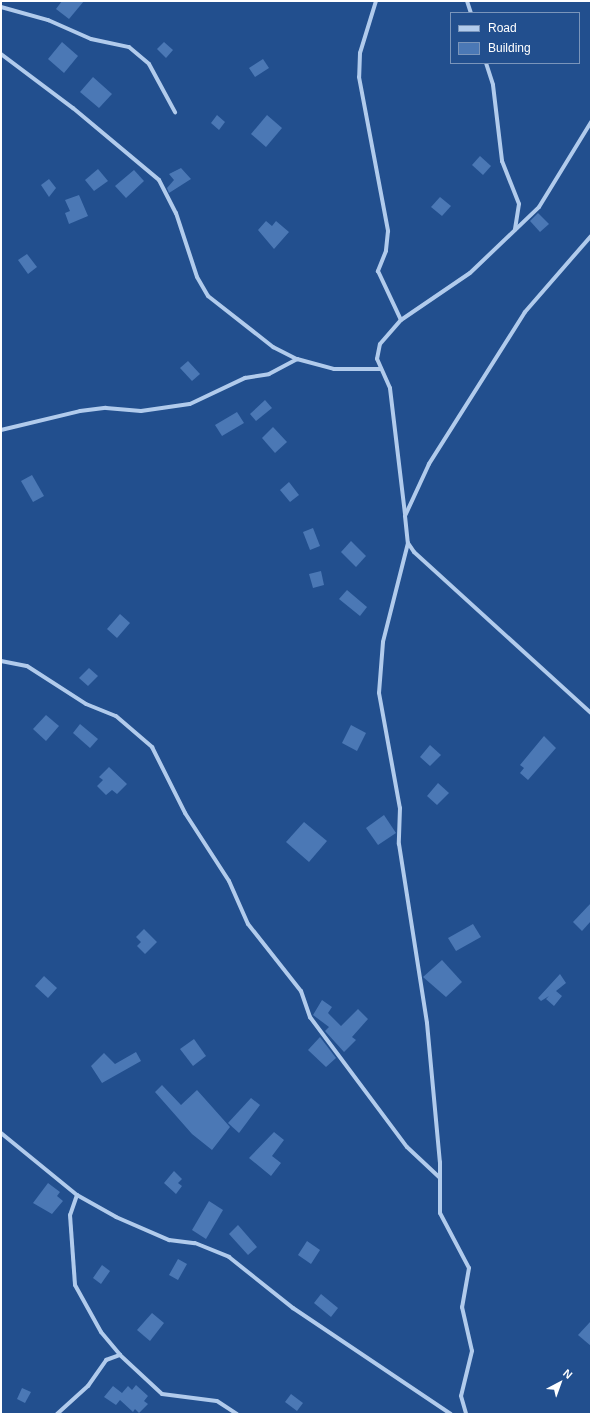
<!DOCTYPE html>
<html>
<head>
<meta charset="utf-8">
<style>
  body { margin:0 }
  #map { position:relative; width:592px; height:1415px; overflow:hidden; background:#224f8e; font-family:Helvetica,sans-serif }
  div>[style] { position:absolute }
  .building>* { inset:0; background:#4b78b5 }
  .minor>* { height:4px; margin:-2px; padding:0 2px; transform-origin:2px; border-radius:2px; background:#b1cbec }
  span { translate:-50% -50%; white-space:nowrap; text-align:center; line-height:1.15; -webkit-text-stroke:3.5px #224f8e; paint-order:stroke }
  .frame { position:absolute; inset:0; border:2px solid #fff; pointer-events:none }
  .legend { position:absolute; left:450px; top:12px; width:130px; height:52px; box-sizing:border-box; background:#224f8e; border:1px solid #7a95bb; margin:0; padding:5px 7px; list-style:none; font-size:12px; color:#fff }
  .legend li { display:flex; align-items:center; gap:8px; height:20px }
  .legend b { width:20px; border:1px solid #7a95bb }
  .north { position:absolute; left:540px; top:1363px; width:40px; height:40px; -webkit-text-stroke:3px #224f8e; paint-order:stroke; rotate:41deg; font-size:11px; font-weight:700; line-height:16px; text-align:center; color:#fff }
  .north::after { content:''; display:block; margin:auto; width:14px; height:18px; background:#fff; clip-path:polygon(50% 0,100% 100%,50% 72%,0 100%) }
</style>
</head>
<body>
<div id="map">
  <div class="building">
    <div style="clip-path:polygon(62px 1px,84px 1px,69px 19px,56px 9px)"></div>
    <div style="clip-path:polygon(62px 42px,78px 56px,64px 73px,48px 59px)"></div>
    <div style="clip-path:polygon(164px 42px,173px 50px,166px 58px,157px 49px)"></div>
    <div style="clip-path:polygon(263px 59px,269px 68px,255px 77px,249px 68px)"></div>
    <div style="clip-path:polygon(93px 77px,112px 94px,99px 108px,80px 92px)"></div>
    <div style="clip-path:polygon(217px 115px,225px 122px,219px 130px,211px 123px)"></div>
    <div style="clip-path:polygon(267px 115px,282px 128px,266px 147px,251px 134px)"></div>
    <div style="clip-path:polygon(480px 156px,491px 166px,483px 175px,472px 165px)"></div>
    <div style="clip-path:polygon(181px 168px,191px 179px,169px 193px,167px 188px,174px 180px,169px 174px)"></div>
    <div style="clip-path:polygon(98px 169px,108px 181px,94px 191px,85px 180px)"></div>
    <div style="clip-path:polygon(134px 170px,144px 181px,126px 198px,115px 186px)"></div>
    <div style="clip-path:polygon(49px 179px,56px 188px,49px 197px,41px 185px)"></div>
    <div style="clip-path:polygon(79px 195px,88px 216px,69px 224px,65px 213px,70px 211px,65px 200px)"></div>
    <div style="clip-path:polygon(440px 197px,451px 206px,442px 216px,431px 207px)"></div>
    <div style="clip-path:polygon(538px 213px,549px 224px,540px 232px,530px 221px)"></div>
    <div style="clip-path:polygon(266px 221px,272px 226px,276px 221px,289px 232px,274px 249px,258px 230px)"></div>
    <div style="clip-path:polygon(27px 254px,37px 267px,28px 274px,18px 260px)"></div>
    <div style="clip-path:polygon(188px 361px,200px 374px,192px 381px,180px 368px)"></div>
    <div style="clip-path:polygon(265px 400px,272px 408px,256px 421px,250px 414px)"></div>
    <div style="clip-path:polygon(237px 412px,244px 423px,222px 436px,215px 425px)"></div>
    <div style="clip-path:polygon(273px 427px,287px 442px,275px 453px,262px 438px)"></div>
    <div style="clip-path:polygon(32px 475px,44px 496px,33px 502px,21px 481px)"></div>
    <div style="clip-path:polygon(289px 482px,299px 495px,290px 502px,280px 490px)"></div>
    <div style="clip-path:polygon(313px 528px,320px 546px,310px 550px,303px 532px)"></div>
    <div style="clip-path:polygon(351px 541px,366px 556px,356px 567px,341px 552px)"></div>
    <div style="clip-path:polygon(321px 571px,324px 585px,313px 588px,309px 574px)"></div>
    <div style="clip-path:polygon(347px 590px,367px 607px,360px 616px,339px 599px)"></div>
    <div style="clip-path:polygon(120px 614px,130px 623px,117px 638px,107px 629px)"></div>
    <div style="clip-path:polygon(89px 668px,98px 676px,88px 686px,79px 678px)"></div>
    <div style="clip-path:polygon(46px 715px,59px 726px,46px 741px,33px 729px)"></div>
    <div style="clip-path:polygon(80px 724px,98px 739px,90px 748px,73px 733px)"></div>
    <div style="clip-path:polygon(351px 725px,366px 733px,357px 751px,342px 743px)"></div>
    <div style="clip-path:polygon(544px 736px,556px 748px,528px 780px,520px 773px,524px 768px,520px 765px)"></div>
    <div style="clip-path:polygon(430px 745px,441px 755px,430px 766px,420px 757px)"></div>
    <div style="clip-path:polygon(109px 767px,127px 784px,117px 794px,112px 790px,106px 795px,97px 786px,103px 780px,99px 777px)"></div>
    <div style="clip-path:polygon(438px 783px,449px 793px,437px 805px,427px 796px)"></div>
    <div style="clip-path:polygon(384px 815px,396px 833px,378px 845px,366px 828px)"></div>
    <div style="clip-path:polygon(304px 822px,327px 841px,309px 862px,286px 842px)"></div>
    <div style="clip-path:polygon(591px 903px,591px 921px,582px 931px,573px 922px)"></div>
    <div style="clip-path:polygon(473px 924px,481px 937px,456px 951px,448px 938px)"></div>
    <div style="clip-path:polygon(144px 929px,157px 942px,145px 954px,137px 946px,141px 942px,136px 937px)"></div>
    <div style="clip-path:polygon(442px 960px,462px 982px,446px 997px,423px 977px)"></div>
    <div style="clip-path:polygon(560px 974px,566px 983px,556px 991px,562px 996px,554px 1006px,546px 999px,549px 996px,541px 1001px,538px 998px)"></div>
    <div style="clip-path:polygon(44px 976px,57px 988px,48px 998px,35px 986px)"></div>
    <div style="clip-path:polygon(322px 1000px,332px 1007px,328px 1013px,341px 1026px,358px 1009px,368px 1019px,352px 1037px,356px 1040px,344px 1052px,325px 1031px,329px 1027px,313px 1015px)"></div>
    <div style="clip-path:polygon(320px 1037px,336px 1058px,326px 1067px,308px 1050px)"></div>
    <div style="clip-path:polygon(194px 1039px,206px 1056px,193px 1066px,180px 1049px)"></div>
    <div style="clip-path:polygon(136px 1052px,141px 1061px,102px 1083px,91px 1066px,104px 1053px,115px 1064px)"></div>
    <div style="clip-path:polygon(162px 1085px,181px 1105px,197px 1090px,230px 1127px,212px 1150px,192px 1134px,155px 1092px)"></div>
    <div style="clip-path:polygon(251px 1098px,260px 1105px,239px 1133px,228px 1123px)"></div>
    <div style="clip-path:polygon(274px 1132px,284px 1140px,272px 1156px,281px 1163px,271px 1176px,249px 1158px)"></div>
    <div style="clip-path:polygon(174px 1171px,182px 1179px,178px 1183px,182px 1186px,176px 1194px,164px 1183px)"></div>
    <div style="clip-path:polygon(48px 1183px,60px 1192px,57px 1196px,63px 1201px,52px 1214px,33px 1203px)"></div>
    <div style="clip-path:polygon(209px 1201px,223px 1210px,206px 1239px,192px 1230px)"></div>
    <div style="clip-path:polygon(238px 1225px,257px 1247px,248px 1255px,229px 1234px)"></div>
    <div style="clip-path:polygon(307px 1241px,320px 1250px,311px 1264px,298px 1255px)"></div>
    <div style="clip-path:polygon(178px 1259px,187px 1264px,178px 1280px,169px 1275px)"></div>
    <div style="clip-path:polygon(102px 1265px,110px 1271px,101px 1284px,93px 1278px)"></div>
    <div style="clip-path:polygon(321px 1294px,338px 1308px,331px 1317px,314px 1303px)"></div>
    <div style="clip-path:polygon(152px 1313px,164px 1323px,150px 1341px,137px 1330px)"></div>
    <div style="clip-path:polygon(591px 1321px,591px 1346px,578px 1335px)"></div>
    <div style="clip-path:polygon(136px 1385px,148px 1396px,144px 1401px,148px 1404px,139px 1413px,135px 1409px,133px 1412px,120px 1400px,116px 1405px,104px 1397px,113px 1386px,122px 1393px,128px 1386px,132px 1390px)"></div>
    <div style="clip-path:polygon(22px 1388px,31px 1392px,25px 1403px,17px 1399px)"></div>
    <div style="clip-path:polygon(291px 1394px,303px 1403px,297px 1411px,285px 1402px)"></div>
  </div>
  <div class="minor">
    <div style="left:376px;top:1px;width:54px;rotate:107.1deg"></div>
    <div style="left:360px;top:53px;width:24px;rotate:92deg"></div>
    <div style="left:359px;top:77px;width:157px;rotate:79.3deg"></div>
    <div style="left:388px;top:231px;width:20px;rotate:96deg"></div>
    <div style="left:386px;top:251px;width:22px;rotate:112deg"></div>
    <div style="left:378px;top:271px;width:54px;rotate:64.9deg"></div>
    <div style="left:467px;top:1px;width:13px;rotate:72deg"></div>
    <div style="left:1px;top:7px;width:49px;rotate:15.5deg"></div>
    <div style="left:48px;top:20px;width:47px;rotate:23.8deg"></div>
    <div style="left:91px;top:39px;width:39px;rotate:12deg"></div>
    <div style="left:129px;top:47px;width:26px;rotate:40deg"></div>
    <div style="left:149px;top:64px;width:55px;rotate:61.6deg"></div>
    <div style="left:1px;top:54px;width:90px;rotate:36.9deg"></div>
    <div style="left:73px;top:108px;width:112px;rotate:39.9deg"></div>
    <div style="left:159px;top:180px;width:37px;rotate:63deg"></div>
    <div style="left:176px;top:213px;width:67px;rotate:71.8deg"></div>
    <div style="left:197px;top:277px;width:22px;rotate:60deg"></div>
    <div style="left:208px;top:296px;width:83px;rotate:38.1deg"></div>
    <div style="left:273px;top:347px;width:27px;rotate:27deg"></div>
    <div style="left:486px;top:63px;width:23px;rotate:72deg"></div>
    <div style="left:493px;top:85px;width:77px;rotate:83.2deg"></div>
    <div style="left:502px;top:161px;width:46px;rotate:68.4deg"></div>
    <div style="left:519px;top:204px;width:26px;rotate:99deg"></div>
    <div style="left:591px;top:236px;width:101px;rotate:131deg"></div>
    <div style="left:525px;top:312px;width:180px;rotate:122.3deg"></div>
    <div style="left:429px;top:464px;width:57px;rotate:114.8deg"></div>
    <div style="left:405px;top:516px;width:27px;rotate:84deg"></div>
    <div style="left:408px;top:543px;width:11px;rotate:56deg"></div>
    <div style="left:414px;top:552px;width:239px;rotate:42.3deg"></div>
    <div style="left:1px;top:430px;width:81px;rotate:-13.5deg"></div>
    <div style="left:80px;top:411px;width:26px;rotate:-7deg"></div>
    <div style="left:106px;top:408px;width:35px;rotate:5deg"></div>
    <div style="left:141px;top:411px;width:49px;rotate:-8.1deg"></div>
    <div style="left:190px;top:404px;width:61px;rotate:-25.3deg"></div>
    <div style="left:245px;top:378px;width:24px;rotate:-9deg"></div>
    <div style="left:269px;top:374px;width:32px;rotate:-28deg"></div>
    <div style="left:297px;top:359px;width:38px;rotate:15deg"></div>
    <div style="left:334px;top:369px;width:47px"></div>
    <div style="left:405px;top:514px;width:127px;rotate:-96.8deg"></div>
    <div style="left:390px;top:388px;width:32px;rotate:-114deg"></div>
    <div style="left:377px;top:359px;width:15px;rotate:-79deg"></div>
    <div style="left:380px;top:344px;width:32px;rotate:-49deg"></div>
    <div style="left:401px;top:320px;width:83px;rotate:-34.3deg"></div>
    <div style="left:470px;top:273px;width:95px;rotate:-43.7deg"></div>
    <div style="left:539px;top:207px;width:100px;rotate:-58.5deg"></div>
    <div style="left:408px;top:543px;width:102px;rotate:104.2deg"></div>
    <div style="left:383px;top:642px;width:51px;rotate:94.5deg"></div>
    <div style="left:379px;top:693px;width:117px;rotate:79.7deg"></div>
    <div style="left:400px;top:808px;width:36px;rotate:92deg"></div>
    <div style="left:399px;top:844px;width:181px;rotate:81.1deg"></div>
    <div style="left:427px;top:1023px;width:140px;rotate:84.7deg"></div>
    <div style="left:440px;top:1162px;width:51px;rotate:90deg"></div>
    <div style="left:440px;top:1213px;width:62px;rotate:62.2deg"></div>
    <div style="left:469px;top:1268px;width:40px;rotate:100deg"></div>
    <div style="left:462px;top:1307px;width:45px;rotate:77.2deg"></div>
    <div style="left:472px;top:1351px;width:46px;rotate:103.7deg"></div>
    <div style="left:461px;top:1396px;width:19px;rotate:74deg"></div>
    <div style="left:1px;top:661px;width:26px;rotate:11deg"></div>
    <div style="left:27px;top:666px;width:70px;rotate:32.8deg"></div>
    <div style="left:86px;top:704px;width:32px;rotate:22deg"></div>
    <div style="left:116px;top:716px;width:48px;rotate:40.7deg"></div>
    <div style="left:152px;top:747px;width:74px;rotate:63.4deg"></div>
    <div style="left:185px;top:813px;width:81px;rotate:57.1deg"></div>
    <div style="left:229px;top:881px;width:47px;rotate:66.2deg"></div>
    <div style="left:248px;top:924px;width:85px;rotate:51.7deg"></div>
    <div style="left:301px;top:991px;width:28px;rotate:71deg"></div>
    <div style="left:310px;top:1017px;width:162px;rotate:53.3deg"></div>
    <div style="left:407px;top:1147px;width:45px;rotate:43.2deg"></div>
    <div style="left:1px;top:1133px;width:98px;rotate:39.2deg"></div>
    <div style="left:77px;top:1195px;width:45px;rotate:29.4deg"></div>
    <div style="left:116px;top:1217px;width:58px;rotate:23.5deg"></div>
    <div style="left:169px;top:1240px;width:26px;rotate:7deg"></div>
    <div style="left:195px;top:1243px;width:37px;rotate:22deg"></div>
    <div style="left:229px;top:1257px;width:82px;rotate:38.6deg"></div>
    <div style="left:293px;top:1308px;width:190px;rotate:33.9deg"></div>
    <div style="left:77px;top:1195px;width:21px;rotate:109deg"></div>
    <div style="left:70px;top:1215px;width:70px;rotate:85.9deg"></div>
    <div style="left:75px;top:1285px;width:54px;rotate:61deg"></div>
    <div style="left:101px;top:1332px;width:30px;rotate:50deg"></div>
    <div style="left:57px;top:1414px;width:42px;rotate:-42.1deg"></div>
    <div style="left:88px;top:1386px;width:32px;rotate:-55deg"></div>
    <div style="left:106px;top:1360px;width:15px;rotate:-20deg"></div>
    <div style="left:120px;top:1355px;width:57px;rotate:42.9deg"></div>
    <div style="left:162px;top:1394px;width:55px;rotate:7.3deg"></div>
    <div style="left:217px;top:1401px;width:24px;rotate:33deg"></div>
  </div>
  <div class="frame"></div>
  <ul class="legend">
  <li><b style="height:5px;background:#b1cbec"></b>Road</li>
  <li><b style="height:11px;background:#4b78b5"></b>Building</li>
  </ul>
  <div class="north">N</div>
</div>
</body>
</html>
